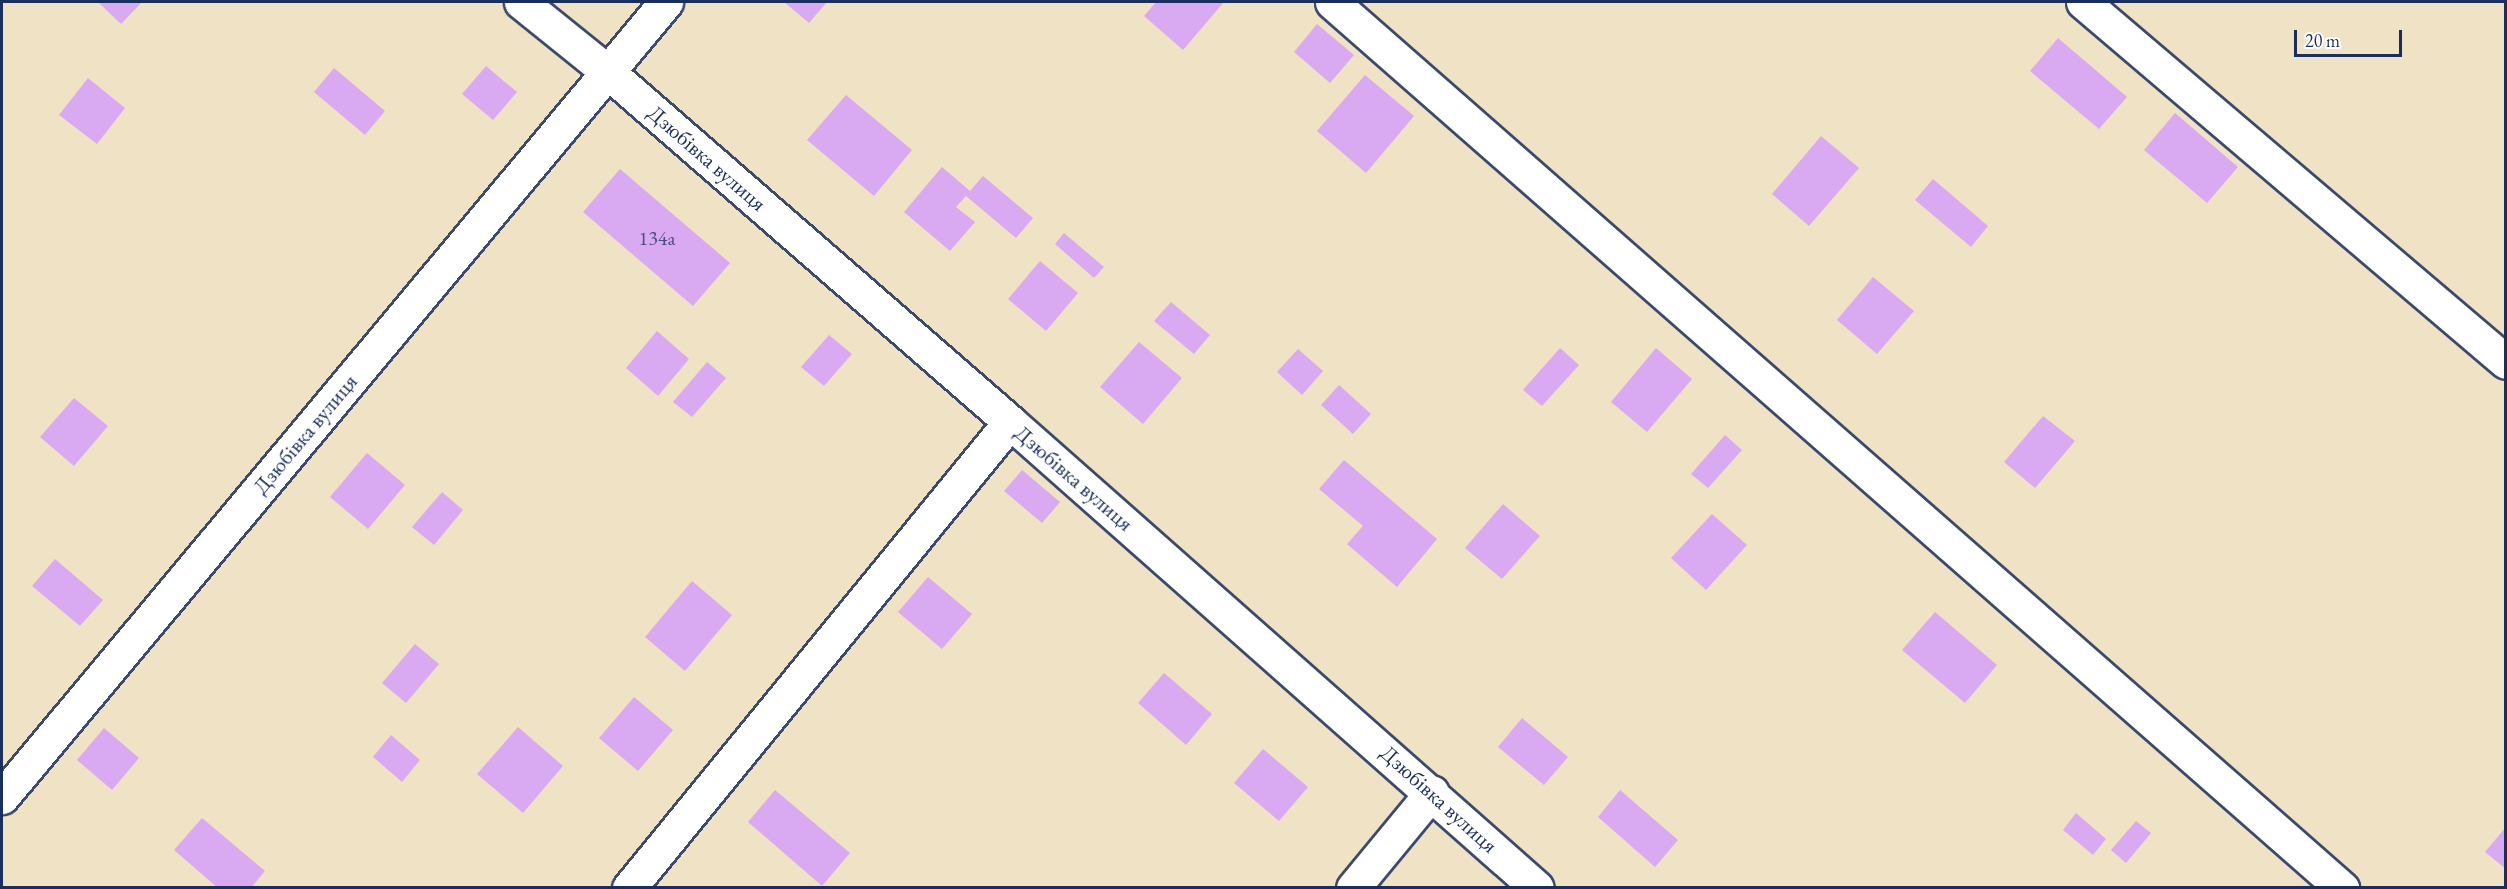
<!DOCTYPE html>
<html>
<head>
<meta charset="utf-8">
<style>
  body { margin:0 }
  #map { position:relative; width:2507px; height:889px; overflow:hidden; background:#f0e2c4; font-family:"EB Garamond",serif }
  div>[style] { position:absolute }
  .building>* { inset:0; background:#d9aaf1 }
  .roads { filter:drop-shadow(2px 0 #3b4a6d) drop-shadow(-2px 0 #3b4a6d) drop-shadow(0 2px #3b4a6d) drop-shadow(0 -2px #3b4a6d) }
  .minor>* { height:33px; margin:-16.5px; padding:0 16.5px; transform-origin:16.5px; border-radius:16.5px; background:#fff }
  span { translate:-50% -50%; white-space:nowrap; text-align:center; line-height:1.15; -webkit-text-stroke:4.5px #fff; paint-order:stroke }
  .number-label { font-size:20px; color:#4a4e83 }
  .number-label span { -webkit-text-stroke-width:0 }
  .street-label { font-size:22px; color:#1b2f5e }
  .frame { position:absolute; inset:0; border:3px solid #1b2f5e; pointer-events:none }
  .scale { position:absolute; left:2294px; top:30px; width:108px; height:27px; box-sizing:border-box; border:3px solid #1b2f5e; border-top:0; padding-left:8px; font-size:18px; line-height:21px; white-space:nowrap; color:#1b2f5e; -webkit-text-stroke:4px #fff; paint-order:stroke }
</style>
</head>
<body>
<div id="map">
  <div class="building">
    <div style="clip-path:polygon(98px 2px,142px 2px,121px 24px)"></div>
    <div style="clip-path:polygon(784px 2px,827px 2px,809px 23px)"></div>
    <div style="clip-path:polygon(1156px 2px,1224px 2px,1183px 50px,1144px 16px)"></div>
    <div style="clip-path:polygon(1317px 24px,1354px 55px,1330px 83px,1294px 52px)"></div>
    <div style="clip-path:polygon(2058px 38px,2127px 97px,2099px 129px,2030px 71px)"></div>
    <div style="clip-path:polygon(486px 66px,517px 92px,493px 120px,462px 94px)"></div>
    <div style="clip-path:polygon(334px 68px,385px 111px,365px 135px,314px 92px)"></div>
    <div style="clip-path:polygon(1365px 75px,1414px 116px,1366px 173px,1317px 131px)"></div>
    <div style="clip-path:polygon(88px 78px,125px 108px,97px 144px,59px 115px)"></div>
    <div style="clip-path:polygon(846px 95px,912px 150px,874px 196px,807px 140px)"></div>
    <div style="clip-path:polygon(2175px 113px,2238px 167px,2207px 203px,2144px 150px)"></div>
    <div style="clip-path:polygon(1821px 136px,1859px 168px,1809px 226px,1772px 194px)"></div>
    <div style="clip-path:polygon(942px 167px,970px 191px,983px 176px,1033px 218px,1016px 238px,966px 196px,956px 207px,975px 222px,950px 251px,904px 212px)"></div>
    <div style="clip-path:polygon(620px 169px,730px 263px,693px 306px,583px 212px)"></div>
    <div style="clip-path:polygon(1933px 179px,1988px 226px,1971px 247px,1915px 200px)"></div>
    <div style="clip-path:polygon(1064px 233px,1104px 267px,1094px 278px,1055px 244px)"></div>
    <div style="clip-path:polygon(1040px 261px,1078px 293px,1046px 331px,1008px 299px)"></div>
    <div style="clip-path:polygon(1873px 277px,1914px 311px,1877px 354px,1837px 320px)"></div>
    <div style="clip-path:polygon(1171px 302px,1210px 335px,1194px 354px,1154px 321px)"></div>
    <div style="clip-path:polygon(657px 331px,689px 359px,658px 396px,626px 368px)"></div>
    <div style="clip-path:polygon(829px 335px,852px 354px,824px 386px,801px 367px)"></div>
    <div style="clip-path:polygon(1139px 342px,1182px 378px,1143px 424px,1100px 387px)"></div>
    <div style="clip-path:polygon(1560px 348px,1579px 365px,1542px 406px,1523px 390px)"></div>
    <div style="clip-path:polygon(1656px 348px,1692px 379px,1647px 432px,1611px 402px)"></div>
    <div style="clip-path:polygon(1298px 349px,1323px 371px,1302px 395px,1277px 372px)"></div>
    <div style="clip-path:polygon(707px 362px,726px 378px,692px 417px,673px 402px)"></div>
    <div style="clip-path:polygon(1339px 385px,1371px 414px,1353px 434px,1321px 405px)"></div>
    <div style="clip-path:polygon(74px 398px,108px 426px,74px 466px,40px 437px)"></div>
    <div style="clip-path:polygon(2043px 416px,2075px 441px,2035px 488px,2004px 462px)"></div>
    <div style="clip-path:polygon(1725px 435px,1742px 450px,1708px 488px,1691px 474px)"></div>
    <div style="clip-path:polygon(367px 453px,405px 485px,368px 529px,330px 497px)"></div>
    <div style="clip-path:polygon(1344px 460px,1437px 539px,1397px 587px,1347px 544px,1363px 526px,1319px 489px)"></div>
    <div style="clip-path:polygon(1022px 470px,1060px 502px,1042px 523px,1004px 491px)"></div>
    <div style="clip-path:polygon(442px 492px,463px 510px,434px 545px,412px 527px)"></div>
    <div style="clip-path:polygon(1503px 504px,1540px 536px,1502px 579px,1465px 548px)"></div>
    <div style="clip-path:polygon(1712px 514px,1747px 545px,1706px 590px,1671px 558px)"></div>
    <div style="clip-path:polygon(55px 559px,103px 600px,80px 626px,32px 586px)"></div>
    <div style="clip-path:polygon(928px 577px,972px 614px,942px 649px,898px 612px)"></div>
    <div style="clip-path:polygon(692px 581px,732px 615px,685px 671px,645px 637px)"></div>
    <div style="clip-path:polygon(1935px 612px,1997px 665px,1965px 703px,1902px 650px)"></div>
    <div style="clip-path:polygon(415px 644px,439px 664px,406px 703px,382px 683px)"></div>
    <div style="clip-path:polygon(1164px 673px,1212px 714px,1186px 745px,1138px 703px)"></div>
    <div style="clip-path:polygon(634px 697px,673px 730px,638px 771px,599px 738px)"></div>
    <div style="clip-path:polygon(1522px 718px,1568px 757px,1544px 785px,1498px 747px)"></div>
    <div style="clip-path:polygon(518px 727px,563px 766px,523px 813px,477px 774px)"></div>
    <div style="clip-path:polygon(104px 728px,139px 758px,112px 790px,77px 760px)"></div>
    <div style="clip-path:polygon(391px 735px,420px 760px,402px 782px,373px 757px)"></div>
    <div style="clip-path:polygon(1263px 749px,1308px 787px,1279px 821px,1234px 783px)"></div>
    <div style="clip-path:polygon(775px 790px,850px 853px,822px 886px,748px 822px)"></div>
    <div style="clip-path:polygon(1620px 790px,1678px 840px,1655px 867px,1598px 817px)"></div>
    <div style="clip-path:polygon(2076px 813px,2106px 839px,2093px 855px,2063px 830px)"></div>
    <div style="clip-path:polygon(202px 818px,265px 871px,251px 888px,218px 888px,174px 850px)"></div>
    <div style="clip-path:polygon(2136px 821px,2151px 833px,2126px 863px,2111px 850px)"></div>
    <div style="clip-path:polygon(2506px 827px,2506px 869px,2485px 852px)"></div>
  </div>
  <div class="roads">
    <div class="minor">
      <div style="left:521px;top:2px;width:112px;rotate:38.8deg"></div>
      <div style="left:608px;top:72px;width:533px;rotate:41.04deg"></div>
      <div style="left:1010px;top:422px;width:703px;rotate:41.48deg"></div>
      <div style="left:1332px;top:2px;width:1344px;rotate:41.26deg"></div>
      <div style="left:2083px;top:2px;width:555px;rotate:40.4deg"></div>
      <div style="left:2px;top:797px;width:1036px;rotate:-50.13deg"></div>
      <div style="left:629px;top:888px;width:602px;rotate:-50.73deg"></div>
      <div style="left:1353px;top:888px;width:124px;rotate:-50.5deg"></div>
    </div>
  </div>
  <div class="number-label">
    <span style="left:657px;top:238px">134а</span>
  </div>
  <div class="street-label">
    <span style="left:707px;top:158px;rotate:41deg">Дзюбівка вулиця</span>
    <span style="left:305px;top:434px;rotate:-50deg">Дзюбівка вулиця</span>
    <span style="left:1074px;top:478px;rotate:41deg">Дзюбівка вулиця</span>
    <span style="left:1439px;top:799px;rotate:42deg">Дзюбівка вулиця</span>
  </div>
  <div class="frame"></div>
  <div class="scale">20 m</div>
</div>
</body>
</html>
